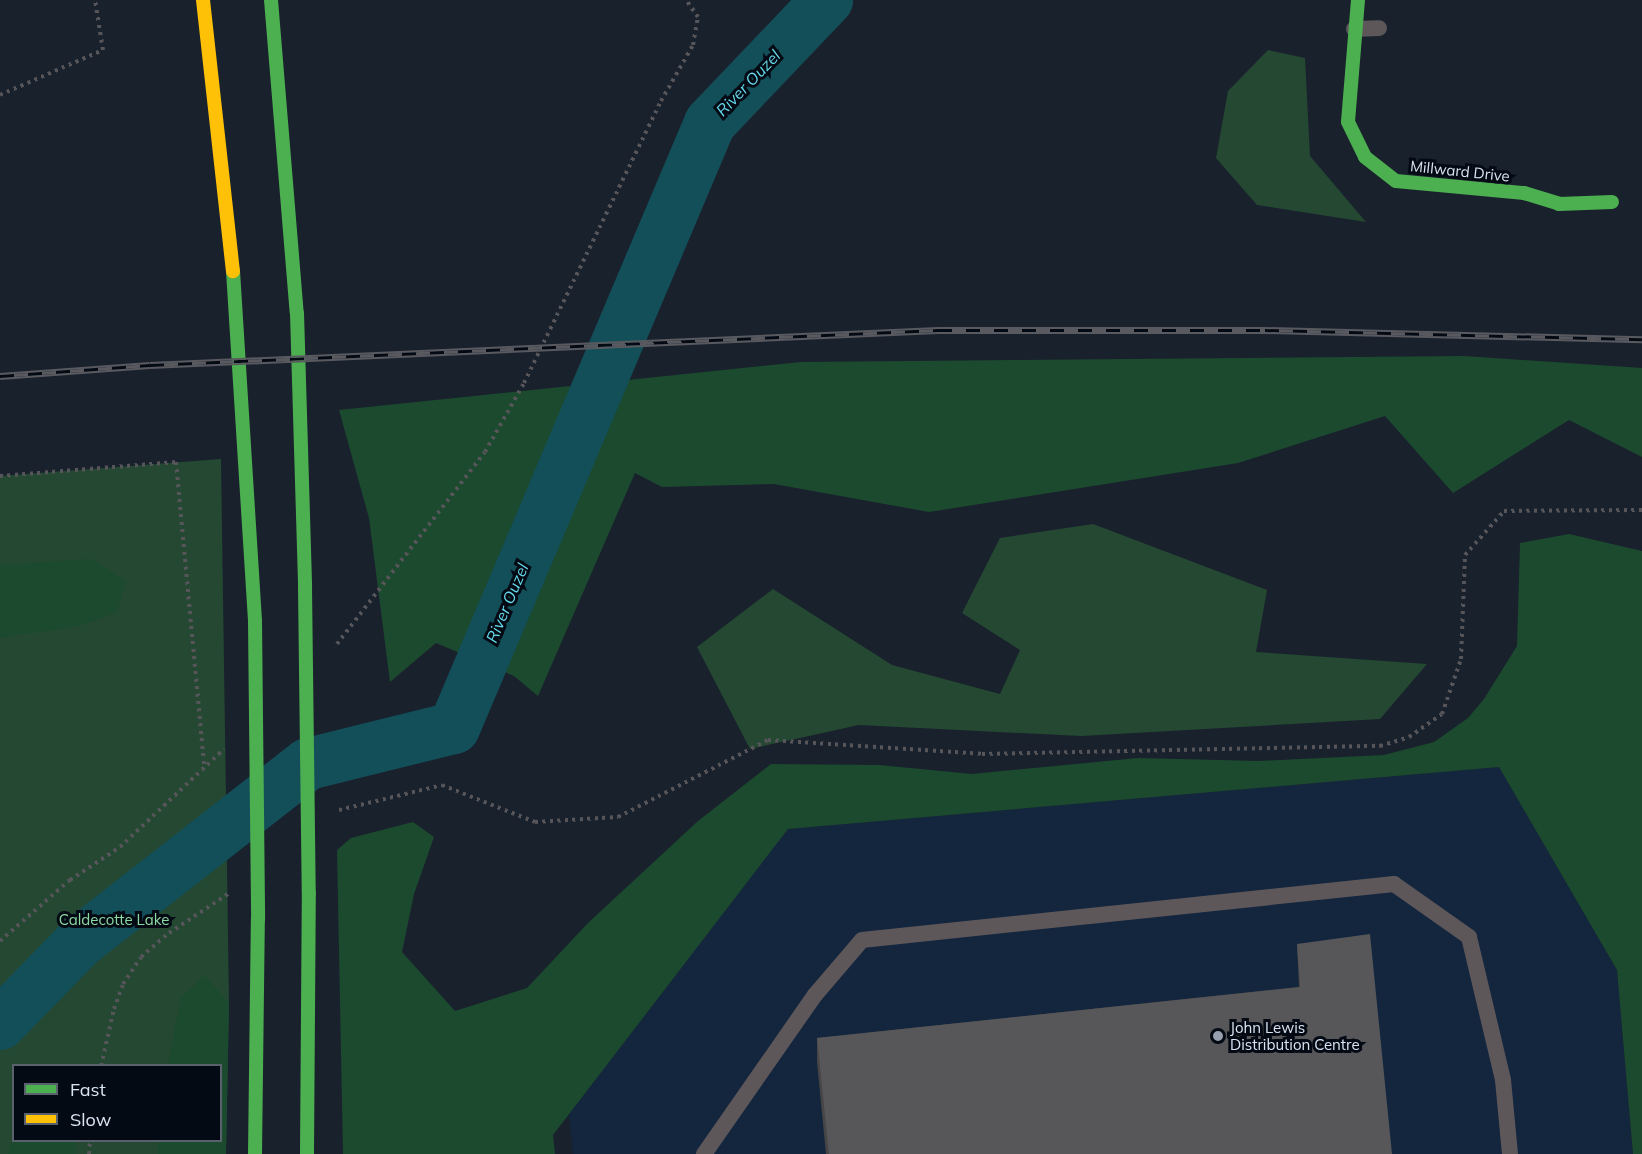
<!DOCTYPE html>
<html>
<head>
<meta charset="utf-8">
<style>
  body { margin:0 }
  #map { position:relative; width:1642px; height:1154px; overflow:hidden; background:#19212d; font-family:Mulish,sans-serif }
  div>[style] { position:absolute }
  .built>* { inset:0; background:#14263e }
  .green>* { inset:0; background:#244832 }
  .forest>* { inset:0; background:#1c4a2f }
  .river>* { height:52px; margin:-26px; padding:0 26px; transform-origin:26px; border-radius:26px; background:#134f59 }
  .path>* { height:4px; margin-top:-2px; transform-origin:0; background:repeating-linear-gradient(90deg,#565559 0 3px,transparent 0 7.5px) }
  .lane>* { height:16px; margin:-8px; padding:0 8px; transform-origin:8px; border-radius:8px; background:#5e575a }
  .fast>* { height:14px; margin:-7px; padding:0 7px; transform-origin:7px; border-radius:7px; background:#4caf50 }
  .slow>* { height:14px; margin:-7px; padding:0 7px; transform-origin:7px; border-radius:7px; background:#ffc107 }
  .rail>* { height:7px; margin-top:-3.5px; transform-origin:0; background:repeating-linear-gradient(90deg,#040a13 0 14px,#595960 0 28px); box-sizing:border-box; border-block:2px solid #595960 }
  .fast-bridge>* { height:14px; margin:-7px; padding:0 7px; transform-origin:7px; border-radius:7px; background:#4caf50 }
  .wall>* { inset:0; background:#474546 }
  .building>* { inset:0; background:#575659 }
  .dots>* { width:16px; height:16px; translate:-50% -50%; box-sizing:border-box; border:3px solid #040a13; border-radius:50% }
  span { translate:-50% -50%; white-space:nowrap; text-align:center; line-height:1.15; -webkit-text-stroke:6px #040a13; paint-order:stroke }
  .street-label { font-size:15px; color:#d9e4f3 }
  .park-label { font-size:15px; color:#8cd9a2 }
  .poi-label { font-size:15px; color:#d9e4f3 }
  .left { translate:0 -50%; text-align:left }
  .water-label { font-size:16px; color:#65dcee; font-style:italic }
  .legend { position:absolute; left:12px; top:1064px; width:210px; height:78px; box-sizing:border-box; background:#040a13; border:2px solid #59616d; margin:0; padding:8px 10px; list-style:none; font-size:18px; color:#d9e4f3 }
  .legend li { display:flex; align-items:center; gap:12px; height:30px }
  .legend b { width:30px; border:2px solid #59616d }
</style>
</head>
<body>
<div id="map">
  <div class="built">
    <div style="clip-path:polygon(1499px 767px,1617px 970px,1633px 1154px,573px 1154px,569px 1114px,788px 829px)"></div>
  </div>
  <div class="green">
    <div style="clip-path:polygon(1268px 50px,1305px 58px,1310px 156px,1366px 222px,1257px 205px,1216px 158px,1228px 91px)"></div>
    <div style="clip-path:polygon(evenodd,221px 459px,229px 1003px,226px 1154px,0 1154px,0 476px,221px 459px,14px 1066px,220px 1066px,220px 1140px,14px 1140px,14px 1066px)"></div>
    <div style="clip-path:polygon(1093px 524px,1267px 590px,1256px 652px,1427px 664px,1380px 719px,1081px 736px,859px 725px,750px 749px,697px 647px,773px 589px,892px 665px,1000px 694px,1020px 650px,962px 613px,1000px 538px)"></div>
  </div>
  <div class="forest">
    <div style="clip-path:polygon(1464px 356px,1642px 368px,1642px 457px,1569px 420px,1453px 493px,1385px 416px,1238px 463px,929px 512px,774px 484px,662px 487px,635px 473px,538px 696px,514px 676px,436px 643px,390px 682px,369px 518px,339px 410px,801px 362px)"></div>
    <div style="clip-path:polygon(1569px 534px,1642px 551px,1642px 1154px,1633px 1154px,1617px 970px,1499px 767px,788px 829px,553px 1135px,555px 1154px,343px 1154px,337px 850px,351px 838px,413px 822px,434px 837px,414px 894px,402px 952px,455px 1011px,527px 988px,588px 923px,698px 821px,771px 764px,879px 765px,972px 774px,1138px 758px,1258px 761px,1384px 755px,1434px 742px,1468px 718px,1484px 699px,1517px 646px,1520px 543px)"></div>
    <div style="clip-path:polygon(91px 559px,126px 581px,117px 612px,79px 626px,0 638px,0 565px)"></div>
    <div style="clip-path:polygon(205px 976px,229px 1003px,226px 1154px,157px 1154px,158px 1141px,220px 1140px,220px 1066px,168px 1065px,181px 997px)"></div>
    <div style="clip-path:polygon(13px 1138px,76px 1141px,75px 1154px,8px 1154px)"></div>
  </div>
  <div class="river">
    <div style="left:0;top:1024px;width:115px;rotate:-45.7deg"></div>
    <div style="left:80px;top:942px;width:289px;rotate:-38deg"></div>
    <div style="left:308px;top:764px;width:150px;rotate:-13.9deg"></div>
    <div style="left:454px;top:728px;width:657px;rotate:-67.06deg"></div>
    <div style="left:710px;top:123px;width:170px;rotate:-46.4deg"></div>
  </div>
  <div class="path">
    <div style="left:0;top:95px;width:112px;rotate:-23.6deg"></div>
    <div style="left:103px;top:50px;width:51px;rotate:-99.1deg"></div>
    <div style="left:0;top:476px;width:177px;rotate:-4.5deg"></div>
    <div style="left:176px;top:462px;width:305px;rotate:84.7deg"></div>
    <div style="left:337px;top:644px;width:242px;rotate:-52.4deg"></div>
    <div style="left:485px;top:452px;width:79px;rotate:-60.5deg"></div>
    <div style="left:524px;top:383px;width:314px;rotate:-64.1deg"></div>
    <div style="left:661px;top:101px;width:64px;rotate:-60.3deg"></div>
    <div style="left:693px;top:45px;width:28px;rotate:-80deg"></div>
    <div style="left:698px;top:17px;width:21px;rotate:-125deg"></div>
    <div style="left:339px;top:810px;width:106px;rotate:-13.6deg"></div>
    <div style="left:442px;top:785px;width:100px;rotate:21.7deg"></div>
    <div style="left:535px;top:822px;width:83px;rotate:-3.4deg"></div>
    <div style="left:618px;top:817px;width:169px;rotate:-27.2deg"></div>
    <div style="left:768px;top:740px;width:214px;rotate:3.7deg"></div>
    <div style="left:982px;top:754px;width:398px;rotate:-1.2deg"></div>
    <div style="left:1380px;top:746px;width:30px;rotate:-17deg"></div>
    <div style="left:1409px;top:737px;width:40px;rotate:-34.9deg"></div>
    <div style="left:1442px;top:714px;width:58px;rotate:-70.9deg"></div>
    <div style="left:1461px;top:659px;width:104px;rotate:-87.8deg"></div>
    <div style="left:1465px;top:555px;width:59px;rotate:-48.4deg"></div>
    <div style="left:1504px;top:511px;width:138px;rotate:-0.4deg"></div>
    <div style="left:0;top:941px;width:93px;rotate:-41.1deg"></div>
    <div style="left:70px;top:880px;width:60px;rotate:-33.4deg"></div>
    <div style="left:120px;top:847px;width:143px;rotate:-43.3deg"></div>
    <div style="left:101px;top:1066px;width:58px;rotate:-77.2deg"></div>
    <div style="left:114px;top:1009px;width:27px;rotate:-70deg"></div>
    <div style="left:123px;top:984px;width:32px;rotate:-56deg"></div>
    <div style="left:141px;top:957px;width:37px;rotate:-41deg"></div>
    <div style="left:169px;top:933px;width:71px;rotate:-33.5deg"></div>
    <div style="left:89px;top:1154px;width:14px;rotate:-86deg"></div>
  </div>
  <div class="lane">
    <div style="left:1354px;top:29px;width:25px;rotate:-2deg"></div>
    <div style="left:704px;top:1154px;width:194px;rotate:-55.1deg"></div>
    <div style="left:815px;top:995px;width:72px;rotate:-49.5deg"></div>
    <div style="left:862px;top:940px;width:535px;rotate:-6.01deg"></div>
    <div style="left:1394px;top:884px;width:92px;rotate:35.2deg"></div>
    <div style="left:1469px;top:937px;width:147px;rotate:76.6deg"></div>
    <div style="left:1503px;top:1080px;width:74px;rotate:84.6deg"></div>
  </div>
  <div class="fast">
    <div style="left:271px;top:0;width:314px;rotate:85.3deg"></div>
    <div style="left:297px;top:313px;width:274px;rotate:88.3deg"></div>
    <div style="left:1358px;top:0;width:122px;rotate:94.7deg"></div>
    <div style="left:1348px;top:122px;width:39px;rotate:64deg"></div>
    <div style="left:1365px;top:157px;width:39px;rotate:38deg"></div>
    <div style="left:1396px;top:181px;width:129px;rotate:5.4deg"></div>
    <div style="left:1524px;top:193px;width:37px;rotate:17deg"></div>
    <div style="left:1559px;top:204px;width:53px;rotate:-2.2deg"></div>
    <div style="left:233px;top:271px;width:351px;rotate:86.4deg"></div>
    <div style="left:255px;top:1154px;width:235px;rotate:-89.3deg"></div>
    <div style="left:307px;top:1154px;width:261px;rotate:-89.6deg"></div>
  </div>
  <div class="slow">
    <div style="left:203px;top:0;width:273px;rotate:83.7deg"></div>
  </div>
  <div class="rail">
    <div style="left:0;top:376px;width:150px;rotate:-4.2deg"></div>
    <div style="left:150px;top:365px;width:789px;rotate:-2.54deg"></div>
    <div style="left:938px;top:330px;width:327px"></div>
    <div style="left:1265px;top:330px;width:377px;rotate:1.4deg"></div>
  </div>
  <div class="fast-bridge">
    <div style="left:305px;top:587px;width:306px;rotate:89.3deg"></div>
    <div style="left:255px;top:621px;width:298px;rotate:89.4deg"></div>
  </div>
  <div class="wall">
    <div style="clip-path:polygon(1297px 944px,1392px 1154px,826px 1154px,817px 1062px,817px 1038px,1299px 987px)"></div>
  </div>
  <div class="building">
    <div style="clip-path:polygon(1370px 934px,1392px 1154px,829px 1154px,817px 1038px,1300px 987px,1297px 944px)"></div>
  </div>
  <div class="dots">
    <div style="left:1218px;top:1036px;background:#96a0ae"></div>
  </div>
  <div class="street-label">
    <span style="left:1460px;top:171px;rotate:6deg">Millward Drive</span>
  </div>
  <div class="park-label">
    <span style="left:114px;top:920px">Caldecotte Lake</span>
  </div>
  <div class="poi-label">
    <span class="left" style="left:1230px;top:1036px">John Lewis<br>Distribution Centre</span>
  </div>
  <div class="water-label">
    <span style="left:748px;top:83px;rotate:-46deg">River Ouzel</span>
    <span style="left:507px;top:603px;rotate:-67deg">River Ouzel</span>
  </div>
  <ul class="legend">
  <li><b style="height:8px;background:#4caf50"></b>Fast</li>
  <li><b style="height:8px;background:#ffc107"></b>Slow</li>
  </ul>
</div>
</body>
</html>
